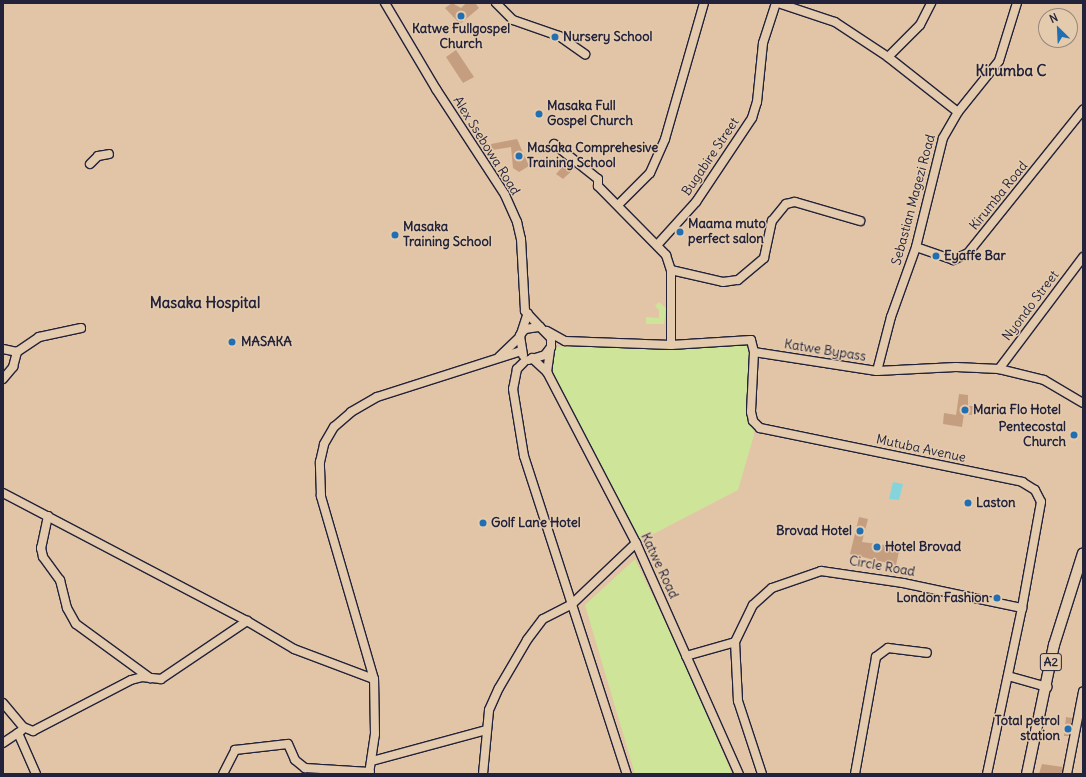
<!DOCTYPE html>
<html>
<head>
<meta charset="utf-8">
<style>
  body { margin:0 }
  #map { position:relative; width:1086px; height:777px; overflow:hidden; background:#e2c5a6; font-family:Delius,sans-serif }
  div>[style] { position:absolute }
  .green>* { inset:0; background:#cee499 }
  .water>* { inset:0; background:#84d5db }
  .building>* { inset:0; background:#c59e80 }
  .roads { filter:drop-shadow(1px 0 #22223b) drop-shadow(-1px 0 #22223b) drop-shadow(0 1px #22223b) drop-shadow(0 -1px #22223b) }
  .minor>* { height:8px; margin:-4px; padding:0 4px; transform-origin:4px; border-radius:4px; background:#e5cbad }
  .major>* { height:10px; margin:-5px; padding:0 5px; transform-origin:5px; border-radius:5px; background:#e5cbad }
  .dots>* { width:11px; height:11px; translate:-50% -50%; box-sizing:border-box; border:2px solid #e5cbad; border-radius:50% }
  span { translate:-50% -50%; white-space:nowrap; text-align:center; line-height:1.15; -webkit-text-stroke:3px #e5cbad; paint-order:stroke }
  .shield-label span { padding:1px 3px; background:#e5cbad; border:1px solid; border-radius:3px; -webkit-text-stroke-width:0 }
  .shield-label { font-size:12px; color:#22223b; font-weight:700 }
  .poi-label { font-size:13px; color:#22223b; font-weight:700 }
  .left { translate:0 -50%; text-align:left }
  .right { translate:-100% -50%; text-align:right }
  .street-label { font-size:13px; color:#22223b }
  .quarter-label { font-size:15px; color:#22223b; font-weight:700 }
  .frame { position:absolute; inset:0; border:4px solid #22223b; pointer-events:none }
  .north { position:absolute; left:1038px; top:8px; width:40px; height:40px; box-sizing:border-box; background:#e5cbad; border:1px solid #97877f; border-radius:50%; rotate:336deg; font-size:11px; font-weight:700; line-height:16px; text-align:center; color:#22223b }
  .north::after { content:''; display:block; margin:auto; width:14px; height:18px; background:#1f6fb2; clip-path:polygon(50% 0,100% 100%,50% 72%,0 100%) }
</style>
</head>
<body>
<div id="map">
  <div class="green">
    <div style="clip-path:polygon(659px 302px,666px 308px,664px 324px,646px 324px,646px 317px,659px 318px,659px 310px,655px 306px)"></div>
    <div style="clip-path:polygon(751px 340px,754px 435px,738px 490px,636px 543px,552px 382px,551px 347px)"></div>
    <div style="clip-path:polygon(635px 559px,686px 665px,732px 774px,635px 774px,585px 605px)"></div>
  </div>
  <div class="water">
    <div style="clip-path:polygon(893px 482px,903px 484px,899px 500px,889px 499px)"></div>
  </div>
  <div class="building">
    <div style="clip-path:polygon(452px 3px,461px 8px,466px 3px,475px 3px,479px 8px,460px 24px,445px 8px)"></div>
    <div style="clip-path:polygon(456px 50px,474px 77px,463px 83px,446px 57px)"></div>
    <div style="clip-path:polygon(517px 139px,529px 166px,519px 172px,513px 168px,511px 147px,492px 150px,491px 144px)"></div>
    <div style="clip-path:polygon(563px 158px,575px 168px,563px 179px,556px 174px,565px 164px,561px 161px)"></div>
    <div style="clip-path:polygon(959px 394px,968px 395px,968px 406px,973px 406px,972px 415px,964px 414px,962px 427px,943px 424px,944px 413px,956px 415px)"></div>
    <div style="clip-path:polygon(859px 517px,868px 519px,862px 542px,900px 547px,896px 565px,850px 554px)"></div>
    <div style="clip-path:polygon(1066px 717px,1072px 718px,1069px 736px,1064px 736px)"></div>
    <div style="clip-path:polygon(1042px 764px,1063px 767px,1062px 774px,1039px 774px)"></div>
  </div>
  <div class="roads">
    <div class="minor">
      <div style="left:385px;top:3px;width:100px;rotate:59.3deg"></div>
      <div style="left:436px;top:89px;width:126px;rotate:56.9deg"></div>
      <div style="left:505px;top:195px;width:30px;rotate:66deg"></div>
      <div style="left:517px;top:222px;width:17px;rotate:77deg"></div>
      <div style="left:521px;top:239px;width:72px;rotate:86.8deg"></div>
      <div style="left:525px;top:311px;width:22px;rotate:47deg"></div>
      <div style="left:496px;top:3px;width:24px;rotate:45deg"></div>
      <div style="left:513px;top:20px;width:49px;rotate:19.2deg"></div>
      <div style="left:559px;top:36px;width:32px;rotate:35deg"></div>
      <div style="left:778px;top:3px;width:60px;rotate:18.4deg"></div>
      <div style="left:835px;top:22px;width:64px;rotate:33.4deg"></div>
      <div style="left:888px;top:57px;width:45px;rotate:-45deg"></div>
      <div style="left:920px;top:25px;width:25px;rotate:-63deg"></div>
      <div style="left:888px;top:57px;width:89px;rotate:38.2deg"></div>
      <div style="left:554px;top:144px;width:56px;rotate:38.5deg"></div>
      <div style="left:598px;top:179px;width:7px;rotate:90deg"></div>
      <div style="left:598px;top:186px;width:97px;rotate:45.4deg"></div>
      <div style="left:666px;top:255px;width:16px;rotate:72deg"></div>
      <div style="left:671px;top:270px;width:75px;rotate:90deg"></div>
      <div style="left:90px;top:164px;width:11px;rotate:-45deg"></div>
      <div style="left:98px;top:156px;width:11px;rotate:-10deg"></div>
      <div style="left:618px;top:205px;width:45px;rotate:-45deg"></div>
      <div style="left:650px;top:173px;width:37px;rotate:-66deg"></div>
      <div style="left:665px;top:139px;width:141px;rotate:-74deg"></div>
      <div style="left:658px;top:244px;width:57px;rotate:-47.9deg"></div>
      <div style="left:696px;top:202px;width:101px;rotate:-56.3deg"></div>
      <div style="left:752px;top:118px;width:17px;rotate:-73deg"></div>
      <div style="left:757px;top:102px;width:59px;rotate:-84.2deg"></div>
      <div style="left:763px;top:43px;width:42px;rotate:-72deg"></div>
      <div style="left:916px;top:247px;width:39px;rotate:19deg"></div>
      <div style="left:953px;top:260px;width:17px;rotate:-25deg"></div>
      <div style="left:968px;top:253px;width:184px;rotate:-51.2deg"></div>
      <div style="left:671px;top:270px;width:53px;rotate:13deg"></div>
      <div style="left:723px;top:282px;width:15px;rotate:-8deg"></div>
      <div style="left:738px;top:280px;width:34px;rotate:-40deg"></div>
      <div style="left:764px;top:258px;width:38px;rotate:-78deg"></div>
      <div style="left:772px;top:221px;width:22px;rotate:-51deg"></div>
      <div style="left:786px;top:204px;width:9px;rotate:-13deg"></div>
      <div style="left:795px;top:202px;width:68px;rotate:16.3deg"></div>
      <div style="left:547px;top:331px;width:21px;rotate:29deg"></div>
      <div style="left:565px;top:341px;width:106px;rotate:2.2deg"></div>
      <div style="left:671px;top:345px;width:80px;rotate:-3.6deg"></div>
      <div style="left:751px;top:340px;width:12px;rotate:76deg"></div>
      <div style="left:754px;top:352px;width:124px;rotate:8.8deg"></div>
      <div style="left:877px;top:371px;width:79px;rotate:-2.9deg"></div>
      <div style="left:956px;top:367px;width:43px;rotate:2.7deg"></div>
      <div style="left:999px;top:369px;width:46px;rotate:13.7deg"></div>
      <div style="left:1044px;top:380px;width:45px;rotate:30.5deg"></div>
      <div style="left:520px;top:335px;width:8px;rotate:-50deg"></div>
      <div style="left:525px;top:329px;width:15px;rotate:-8deg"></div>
      <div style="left:540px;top:327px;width:16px;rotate:45deg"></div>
      <div style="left:551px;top:338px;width:9px;rotate:90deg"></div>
      <div style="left:551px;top:347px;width:10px;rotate:127deg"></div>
      <div style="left:545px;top:355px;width:17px;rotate:163deg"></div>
      <div style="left:3px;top:349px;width:14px;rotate:12deg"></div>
      <div style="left:17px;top:352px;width:27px;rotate:-34deg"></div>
      <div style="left:39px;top:337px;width:43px;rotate:-12.1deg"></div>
      <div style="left:754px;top:352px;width:60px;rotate:92.9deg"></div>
      <div style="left:751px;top:412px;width:9px;rotate:77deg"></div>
      <div style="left:753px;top:421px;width:10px;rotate:45deg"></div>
      <div style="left:760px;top:428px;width:268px;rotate:11.6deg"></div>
      <div style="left:1022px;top:482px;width:15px;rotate:32deg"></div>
      <div style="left:1035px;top:490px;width:13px;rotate:63deg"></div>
      <div style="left:1041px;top:502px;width:108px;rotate:100.2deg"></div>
      <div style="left:523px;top:355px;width:18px;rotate:-99deg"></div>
      <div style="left:520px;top:337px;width:25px;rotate:-72deg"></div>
      <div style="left:499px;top:357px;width:29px;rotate:-44deg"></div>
      <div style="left:532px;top:358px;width:21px;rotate:43deg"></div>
      <div style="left:547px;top:372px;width:193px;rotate:62.5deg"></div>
      <div style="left:636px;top:543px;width:253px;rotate:66deg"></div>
      <div style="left:524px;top:362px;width:10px;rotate:135deg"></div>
      <div style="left:517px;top:369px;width:20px;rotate:101deg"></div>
      <div style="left:513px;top:389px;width:68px;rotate:80.7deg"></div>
      <div style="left:524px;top:456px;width:334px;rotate:72.1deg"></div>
      <div style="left:999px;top:369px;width:140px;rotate:-53.1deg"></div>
      <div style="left:877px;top:371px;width:56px;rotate:-75.5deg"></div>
      <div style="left:891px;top:317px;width:74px;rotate:-70.3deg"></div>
      <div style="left:916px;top:247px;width:112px;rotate:-76.1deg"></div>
      <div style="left:943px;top:138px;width:30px;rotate:-60deg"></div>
      <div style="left:958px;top:112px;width:65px;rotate:-51.2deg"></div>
      <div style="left:999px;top:61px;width:61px;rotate:-72.8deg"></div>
      <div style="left:547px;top:372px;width:22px;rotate:-82deg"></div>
      <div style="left:3px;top:379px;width:16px;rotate:-50deg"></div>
      <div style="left:13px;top:367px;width:16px;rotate:-75deg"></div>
      <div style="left:3px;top:493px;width:276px;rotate:27.7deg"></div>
      <div style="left:247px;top:621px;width:55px;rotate:30.8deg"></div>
      <div style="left:294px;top:649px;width:85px;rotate:20.6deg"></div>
      <div style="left:48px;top:516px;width:33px;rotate:102deg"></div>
      <div style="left:41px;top:548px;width:9px;rotate:77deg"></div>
      <div style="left:43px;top:557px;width:29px;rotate:54deg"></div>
      <div style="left:60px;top:580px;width:29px;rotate:76deg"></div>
      <div style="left:67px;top:608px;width:18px;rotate:61deg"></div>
      <div style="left:76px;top:624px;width:92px;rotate:36.1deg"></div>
      <div style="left:686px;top:656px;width:51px;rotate:-15.9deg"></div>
      <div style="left:1008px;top:676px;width:41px;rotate:15.8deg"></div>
      <div style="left:3px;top:703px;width:31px;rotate:50deg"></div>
      <div style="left:23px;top:727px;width:11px;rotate:22deg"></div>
      <div style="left:33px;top:731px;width:110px;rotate:-27.5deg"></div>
      <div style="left:131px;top:680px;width:11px;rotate:-15deg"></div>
      <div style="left:142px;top:677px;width:19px;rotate:6deg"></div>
      <div style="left:161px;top:679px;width:104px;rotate:-34deg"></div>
      <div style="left:18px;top:733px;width:45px;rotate:66.3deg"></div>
      <div style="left:3px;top:743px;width:22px;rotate:-34deg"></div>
      <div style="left:372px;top:761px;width:118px;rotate:-15.2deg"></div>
      <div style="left:223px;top:774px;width:27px;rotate:-63deg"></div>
      <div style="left:235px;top:750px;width:53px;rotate:-6.5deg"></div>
      <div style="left:288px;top:744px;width:17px;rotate:66deg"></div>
      <div style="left:295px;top:760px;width:13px;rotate:39deg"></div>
      <div style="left:305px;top:768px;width:65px;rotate:3.5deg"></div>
      <div style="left:369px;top:774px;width:40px;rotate:-81.5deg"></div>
      <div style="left:375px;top:734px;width:55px;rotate:-91deg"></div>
      <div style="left:374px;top:679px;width:191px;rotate:-106.2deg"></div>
      <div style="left:321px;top:496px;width:34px;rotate:-92deg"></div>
      <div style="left:320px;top:462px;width:18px;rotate:-77deg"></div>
      <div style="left:324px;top:444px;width:20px;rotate:-60deg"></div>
      <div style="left:334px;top:427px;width:23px;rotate:-41deg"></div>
      <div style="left:351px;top:412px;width:30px;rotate:-30deg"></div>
      <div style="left:377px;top:397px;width:151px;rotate:-17.7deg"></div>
      <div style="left:483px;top:774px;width:64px;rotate:-84.6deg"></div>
      <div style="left:489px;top:710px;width:24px;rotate:-66deg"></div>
      <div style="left:499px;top:688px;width:56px;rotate:-59.7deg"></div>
      <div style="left:527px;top:640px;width:26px;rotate:-53deg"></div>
      <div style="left:543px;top:619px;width:31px;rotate:-27deg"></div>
      <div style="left:571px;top:605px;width:90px;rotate:-43.6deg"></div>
      <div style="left:762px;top:774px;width:77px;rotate:-108.2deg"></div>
      <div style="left:738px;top:701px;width:59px;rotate:-92.9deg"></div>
      <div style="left:735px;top:642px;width:41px;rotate:-64.1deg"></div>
      <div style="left:753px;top:605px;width:25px;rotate:-42deg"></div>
      <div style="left:772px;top:588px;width:52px;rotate:-19.1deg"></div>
      <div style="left:821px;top:571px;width:83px;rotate:8.3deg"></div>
      <div style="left:903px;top:583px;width:122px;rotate:11.9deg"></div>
      <div style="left:1022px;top:608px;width:170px;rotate:101.9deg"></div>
      <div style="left:855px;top:774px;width:119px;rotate:-79.8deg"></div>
      <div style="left:876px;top:657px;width:15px;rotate:-37deg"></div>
      <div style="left:888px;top:648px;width:39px;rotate:7deg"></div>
      <div style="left:1067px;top:774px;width:84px;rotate:-79deg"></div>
    </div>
    <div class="major">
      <div style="left:1027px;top:774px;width:132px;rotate:-78.2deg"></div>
      <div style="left:1054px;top:645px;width:96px;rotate:-72.5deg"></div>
    </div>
  </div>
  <div class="dots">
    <div style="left:461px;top:16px;background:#1f6fb2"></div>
    <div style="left:555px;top:37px;background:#1f6fb2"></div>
    <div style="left:539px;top:114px;background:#1f6fb2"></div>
    <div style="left:519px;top:156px;background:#1f6fb2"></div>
    <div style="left:680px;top:232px;background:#1f6fb2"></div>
    <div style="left:395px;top:235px;background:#1f6fb2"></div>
    <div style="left:936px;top:256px;background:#1f6fb2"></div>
    <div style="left:232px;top:342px;background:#1f6fb2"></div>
    <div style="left:965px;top:410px;background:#1f6fb2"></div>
    <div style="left:1074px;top:435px;background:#1f6fb2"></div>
    <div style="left:968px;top:503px;background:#1f6fb2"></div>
    <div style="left:483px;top:523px;background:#1f6fb2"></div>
    <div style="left:860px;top:531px;background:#1f6fb2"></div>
    <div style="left:877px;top:547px;background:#1f6fb2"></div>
    <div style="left:997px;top:598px;background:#1f6fb2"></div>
    <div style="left:1068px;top:729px;background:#1f6fb2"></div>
  </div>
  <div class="shield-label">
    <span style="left:1051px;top:662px">A2</span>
  </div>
  <div class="poi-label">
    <span style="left:461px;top:37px">Katwe Fullgospel<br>Church</span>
    <span class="left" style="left:563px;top:37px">Nursery School</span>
    <span class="left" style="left:547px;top:114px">Masaka Full<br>Gospel Church</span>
    <span class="left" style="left:527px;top:156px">Masaka Comprehesive<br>Training School</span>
    <span class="left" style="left:688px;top:232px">Maama muto<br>perfect salon</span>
    <span class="left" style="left:403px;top:235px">Masaka<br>Training School</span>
    <span class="left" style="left:944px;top:256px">Eyaffe Bar</span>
    <span class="left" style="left:241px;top:342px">MASAKA</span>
    <span class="left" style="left:973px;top:410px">Maria Flo Hotel</span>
    <span class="right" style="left:1066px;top:435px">Pentecostal<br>Church</span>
    <span class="left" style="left:976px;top:503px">Laston</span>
    <span class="left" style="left:491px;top:523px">Golf Lane Hotel</span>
    <span class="right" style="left:852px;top:531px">Brovad Hotel</span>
    <span class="left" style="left:885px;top:547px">Hotel Brovad</span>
    <span class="right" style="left:989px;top:598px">London Fashion</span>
    <span class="right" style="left:1060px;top:729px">Total petrol<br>station</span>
  </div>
  <div class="street-label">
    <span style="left:486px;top:146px;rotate:58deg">Alex Ssebowa Road</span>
    <span style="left:711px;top:157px;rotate:-56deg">Bugabire Street</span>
    <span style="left:999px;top:196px;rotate:-51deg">Kirumba Road</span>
    <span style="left:914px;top:200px;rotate:-75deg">Sebastian Magezi Road</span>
    <span style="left:1031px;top:306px;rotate:-53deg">Nyondo Street</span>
    <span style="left:825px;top:351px;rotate:9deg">Katwe Bypass</span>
    <span style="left:921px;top:449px;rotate:12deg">Mutuba Avenue</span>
    <span style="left:659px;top:566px;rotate:65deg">Katwe Road</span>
    <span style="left:882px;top:567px;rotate:10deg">Circle Road</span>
  </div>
  <div class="quarter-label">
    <span style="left:1011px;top:71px">Kirumba C</span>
    <span style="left:205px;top:303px">Masaka Hospital</span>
  </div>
  <div class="frame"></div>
  <div class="north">N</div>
</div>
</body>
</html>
